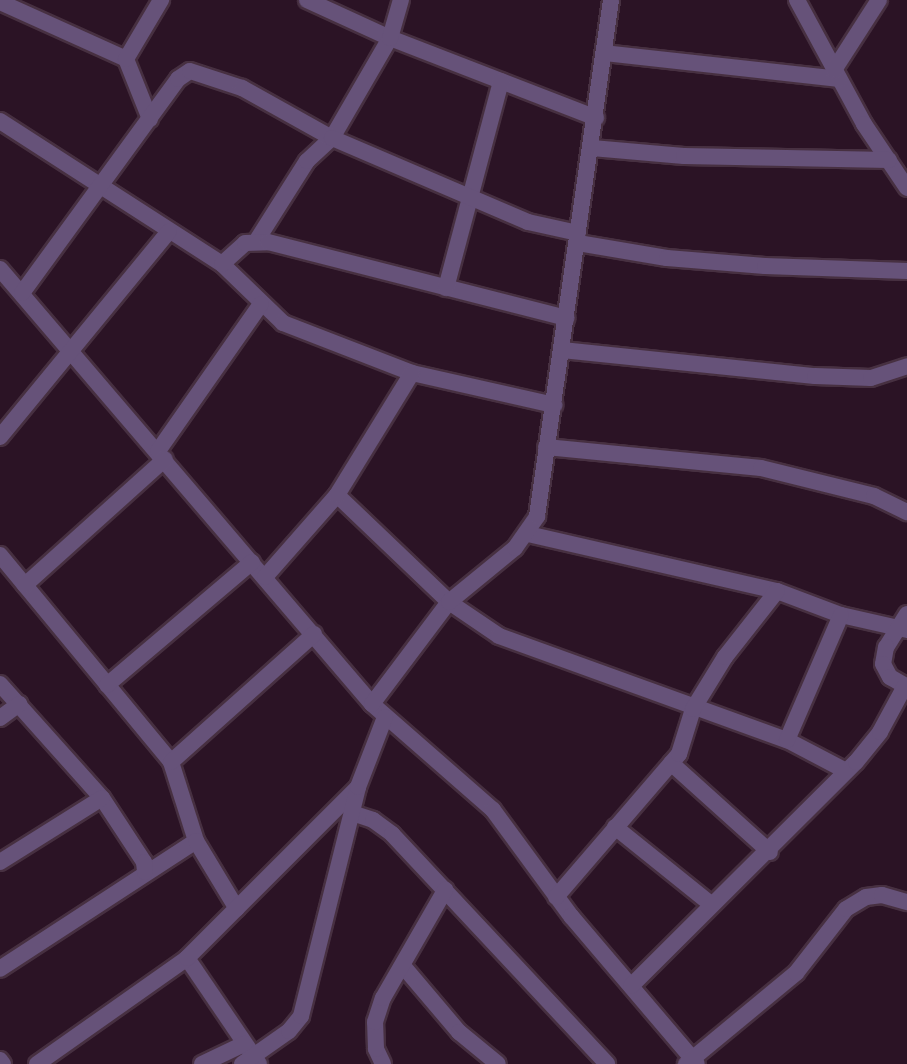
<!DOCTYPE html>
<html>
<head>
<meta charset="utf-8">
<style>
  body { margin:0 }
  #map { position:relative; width:907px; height:1064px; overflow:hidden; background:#2b1325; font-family:Signika,sans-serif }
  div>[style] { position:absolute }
  .roads { filter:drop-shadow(2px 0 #473041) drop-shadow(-2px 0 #473041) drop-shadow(0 2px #473041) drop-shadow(0 -2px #473041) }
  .minor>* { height:16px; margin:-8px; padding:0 8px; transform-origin:8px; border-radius:8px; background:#665279 }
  span { translate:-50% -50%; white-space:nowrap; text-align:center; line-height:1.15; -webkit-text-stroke:5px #0d040a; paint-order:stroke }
</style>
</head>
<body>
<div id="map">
  <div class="roads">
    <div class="minor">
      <div style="left:307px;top:0;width:91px;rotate:24.6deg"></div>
      <div style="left:390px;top:38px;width:221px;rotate:21.2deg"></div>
      <div style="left:797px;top:0;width:141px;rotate:61.6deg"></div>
      <div style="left:864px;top:124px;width:77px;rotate:56.1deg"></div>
      <div style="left:0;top:2px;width:138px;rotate:24.3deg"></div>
      <div style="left:604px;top:53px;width:236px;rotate:6.3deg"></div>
      <div style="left:834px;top:70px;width:83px;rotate:-57.3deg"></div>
      <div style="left:150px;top:119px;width:65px;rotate:-111.8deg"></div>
      <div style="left:126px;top:59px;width:69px;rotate:-59.3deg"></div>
      <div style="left:0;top:121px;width:264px;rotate:32.8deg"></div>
      <div style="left:222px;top:264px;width:85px;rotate:44deg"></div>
      <div style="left:283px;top:323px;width:138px;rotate:21.2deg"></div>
      <div style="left:412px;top:373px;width:146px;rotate:12.7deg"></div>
      <div style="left:592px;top:148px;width:92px;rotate:5deg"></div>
      <div style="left:684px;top:156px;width:205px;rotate:1.1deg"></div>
      <div style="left:257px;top:240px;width:93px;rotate:-57.7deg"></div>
      <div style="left:307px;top:161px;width:34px;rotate:-43deg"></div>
      <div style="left:332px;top:138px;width:116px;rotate:-59.9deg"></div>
      <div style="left:390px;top:38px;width:40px;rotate:-74deg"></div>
      <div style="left:578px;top:243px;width:90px;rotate:9.6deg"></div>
      <div style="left:667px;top:258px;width:98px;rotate:4.7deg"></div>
      <div style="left:765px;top:266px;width:142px;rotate:2deg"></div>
      <div style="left:222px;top:264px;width:31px;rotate:-42deg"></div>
      <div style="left:245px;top:243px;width:23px;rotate:-2deg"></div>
      <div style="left:268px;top:242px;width:308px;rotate:14.3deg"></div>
      <div style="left:0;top:269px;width:572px;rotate:49.46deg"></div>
      <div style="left:372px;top:704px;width:161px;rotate:41.2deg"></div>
      <div style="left:493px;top:810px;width:132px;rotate:53.7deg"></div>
      <div style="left:571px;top:916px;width:194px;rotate:49.6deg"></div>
      <div style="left:446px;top:288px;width:214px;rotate:-75.1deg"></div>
      <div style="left:22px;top:293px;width:265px;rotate:-53.9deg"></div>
      <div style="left:178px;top:79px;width:14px;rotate:-34deg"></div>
      <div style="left:190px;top:71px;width:55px;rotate:18.1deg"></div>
      <div style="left:242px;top:88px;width:103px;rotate:29.1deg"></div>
      <div style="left:332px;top:138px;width:213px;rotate:23.2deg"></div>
      <div style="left:528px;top:222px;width:51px;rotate:12.4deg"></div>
      <div style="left:562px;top:350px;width:254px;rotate:5.9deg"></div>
      <div style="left:815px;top:376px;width:56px;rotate:2deg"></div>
      <div style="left:871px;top:378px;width:38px;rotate:-18deg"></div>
      <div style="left:0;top:437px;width:266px;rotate:-50.6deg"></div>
      <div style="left:546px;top:447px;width:216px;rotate:5.6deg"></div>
      <div style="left:761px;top:468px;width:116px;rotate:13.9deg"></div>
      <div style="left:874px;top:496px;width:37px;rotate:26deg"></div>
      <div style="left:158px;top:451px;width:179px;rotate:-55deg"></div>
      <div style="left:337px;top:495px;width:155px;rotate:43.7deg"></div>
      <div style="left:449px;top:602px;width:60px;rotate:34.2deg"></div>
      <div style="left:499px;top:636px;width:306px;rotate:19.9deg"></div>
      <div style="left:787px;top:740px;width:67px;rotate:27.7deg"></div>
      <div style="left:528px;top:534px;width:255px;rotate:12.9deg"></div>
      <div style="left:777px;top:591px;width:68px;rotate:20.6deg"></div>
      <div style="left:841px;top:615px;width:68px;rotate:12.8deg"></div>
      <div style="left:0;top:555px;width:268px;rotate:50.4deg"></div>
      <div style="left:171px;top:762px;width:83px;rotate:72.4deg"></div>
      <div style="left:196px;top:841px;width:234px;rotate:146.9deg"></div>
      <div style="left:265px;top:577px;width:109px;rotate:-48.7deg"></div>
      <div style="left:337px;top:495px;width:143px;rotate:-58.4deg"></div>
      <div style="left:25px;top:585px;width:188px;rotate:-42deg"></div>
      <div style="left:907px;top:614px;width:39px;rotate:122deg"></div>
      <div style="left:886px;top:647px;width:17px;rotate:100deg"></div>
      <div style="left:883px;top:664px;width:15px;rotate:62deg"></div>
      <div style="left:890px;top:677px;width:20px;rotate:30deg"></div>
      <div style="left:0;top:684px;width:153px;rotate:48.2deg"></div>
      <div style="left:102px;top:798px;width:77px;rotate:56.7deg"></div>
      <div style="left:144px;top:862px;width:10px;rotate:84deg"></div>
      <div style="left:107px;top:685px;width:190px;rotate:-40.3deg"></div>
      <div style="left:372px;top:704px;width:128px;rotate:-53deg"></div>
      <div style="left:449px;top:602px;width:85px;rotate:-39.3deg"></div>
      <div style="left:515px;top:548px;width:39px;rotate:-55deg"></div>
      <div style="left:537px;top:516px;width:521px;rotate:-81.84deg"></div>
      <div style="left:0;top:718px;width:24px;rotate:-36deg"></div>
      <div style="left:787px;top:740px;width:136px;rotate:-66.6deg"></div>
      <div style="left:171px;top:762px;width:192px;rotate:-41.8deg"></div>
      <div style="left:671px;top:763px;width:133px;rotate:42deg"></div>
      <div style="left:352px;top:813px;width:22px;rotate:18deg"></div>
      <div style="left:373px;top:820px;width:24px;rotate:36deg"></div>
      <div style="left:392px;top:834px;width:315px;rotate:46.9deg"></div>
      <div style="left:615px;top:827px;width:124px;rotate:38.8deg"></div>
      <div style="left:196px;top:841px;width:79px;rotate:58.9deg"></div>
      <div style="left:0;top:862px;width:120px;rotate:-32.1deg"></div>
      <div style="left:556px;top:897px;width:189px;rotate:-49.3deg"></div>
      <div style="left:679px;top:754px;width:47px;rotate:-72.7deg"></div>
      <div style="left:693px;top:709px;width:61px;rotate:-58.4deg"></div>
      <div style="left:725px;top:657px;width:84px;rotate:-51.8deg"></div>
      <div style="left:187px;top:958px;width:128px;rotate:55.8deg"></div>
      <div style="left:403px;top:966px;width:87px;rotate:49.7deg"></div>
      <div style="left:459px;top:1032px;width:50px;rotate:39.4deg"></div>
      <div style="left:631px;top:986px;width:317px;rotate:-44.9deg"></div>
      <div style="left:856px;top:762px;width:38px;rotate:-51deg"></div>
      <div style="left:880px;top:732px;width:52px;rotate:-61.5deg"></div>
      <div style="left:0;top:1060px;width:5px;rotate:53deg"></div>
      <div style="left:37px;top:1064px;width:184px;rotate:-35.2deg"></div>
      <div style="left:187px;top:958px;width:242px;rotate:-45deg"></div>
      <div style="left:202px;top:1064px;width:47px;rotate:-25.5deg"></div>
      <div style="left:242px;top:1064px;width:57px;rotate:-35.1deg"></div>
      <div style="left:289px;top:1031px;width:19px;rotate:-51deg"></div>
      <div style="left:301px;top:1016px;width:236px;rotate:-76deg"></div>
      <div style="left:358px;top:787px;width:75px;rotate:-68.9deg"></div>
      <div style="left:383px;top:1064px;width:17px;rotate:-115deg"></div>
      <div style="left:376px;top:1049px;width:27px;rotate:-92deg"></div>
      <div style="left:375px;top:1022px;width:25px;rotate:-72deg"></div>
      <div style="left:383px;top:998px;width:125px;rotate:-60.1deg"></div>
      <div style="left:686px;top:1064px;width:143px;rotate:-39.6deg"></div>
      <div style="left:796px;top:973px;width:81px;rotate:-52deg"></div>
      <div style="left:846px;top:909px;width:23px;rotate:-31deg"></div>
      <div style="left:866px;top:897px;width:16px;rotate:-7deg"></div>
      <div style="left:882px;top:895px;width:26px;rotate:16deg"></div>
    </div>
  </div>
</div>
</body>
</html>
